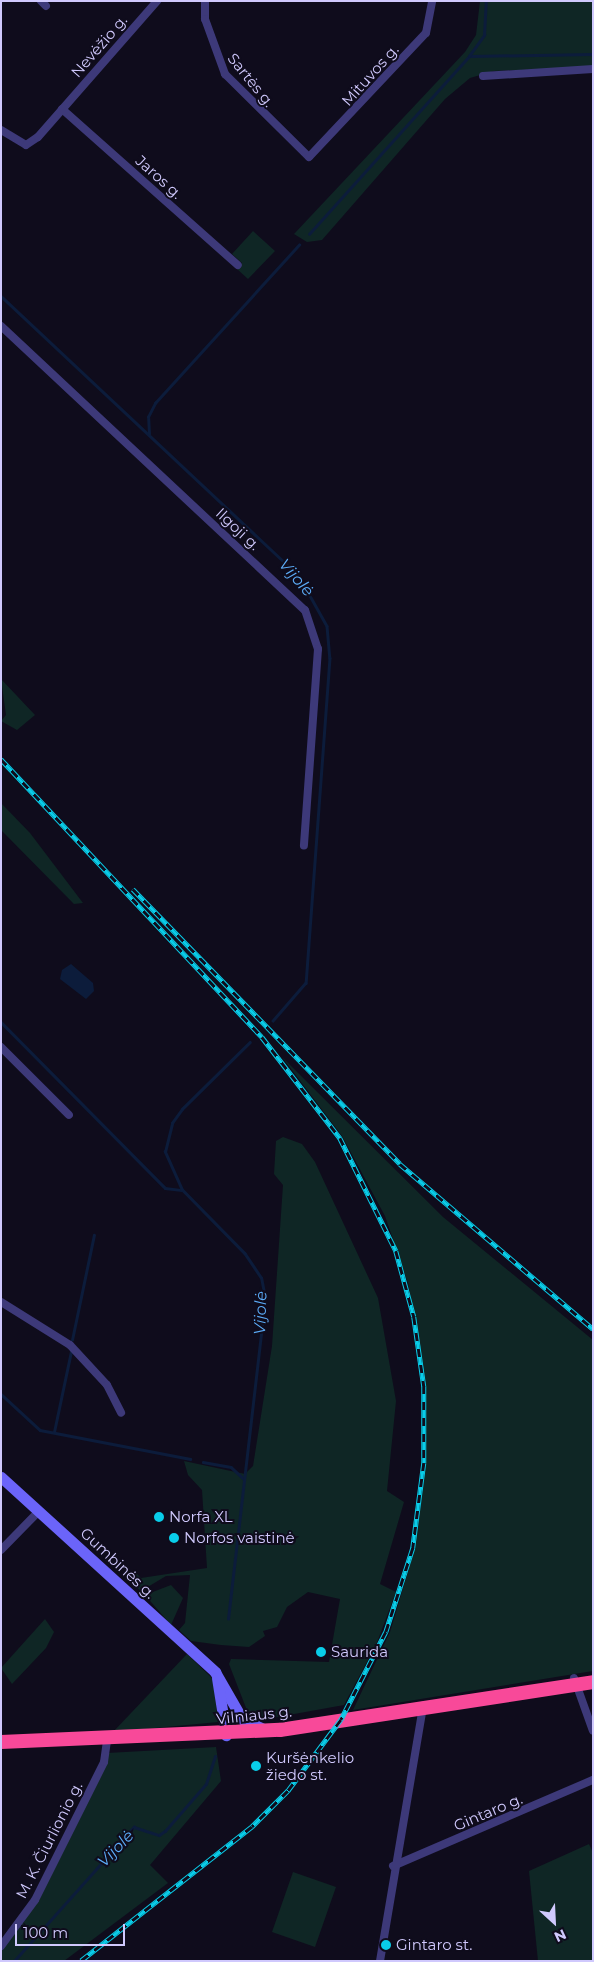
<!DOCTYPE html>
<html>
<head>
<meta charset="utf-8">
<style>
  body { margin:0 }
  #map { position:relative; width:594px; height:1962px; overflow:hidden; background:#0f0c1c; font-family:Montserrat,sans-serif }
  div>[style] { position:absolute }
  .green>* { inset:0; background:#0f2625 }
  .water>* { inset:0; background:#0c1c3b }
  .stream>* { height:2.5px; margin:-1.25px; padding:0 1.25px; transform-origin:1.25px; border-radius:1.25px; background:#0c1c3b }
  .street>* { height:8px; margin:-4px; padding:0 4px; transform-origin:4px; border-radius:4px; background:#3d3979 }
  .secondary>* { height:11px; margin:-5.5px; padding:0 5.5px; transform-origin:5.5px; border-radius:5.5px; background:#6b64f9 }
  .highway>* { height:14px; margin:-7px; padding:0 7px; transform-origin:7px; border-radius:7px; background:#f84999 }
  .rail>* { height:4.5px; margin-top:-2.25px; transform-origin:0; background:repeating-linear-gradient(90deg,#0f0c1c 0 8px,#09cde9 0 16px); box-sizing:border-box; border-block:1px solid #09cde9 }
  .dots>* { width:14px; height:14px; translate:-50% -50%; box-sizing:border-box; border:2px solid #0f0c1c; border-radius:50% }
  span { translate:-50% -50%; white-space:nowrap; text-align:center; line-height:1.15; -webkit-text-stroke:4px #0f0c1c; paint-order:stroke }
  .street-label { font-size:15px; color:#d0c9fd }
  .poi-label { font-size:15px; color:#d0c9fd }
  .left { translate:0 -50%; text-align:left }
  .water-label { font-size:16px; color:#5cacf8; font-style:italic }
  .frame { position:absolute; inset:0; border:2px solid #d0c9fd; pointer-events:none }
  .north { position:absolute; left:529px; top:1897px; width:50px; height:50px; -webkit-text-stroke:4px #0f0c1c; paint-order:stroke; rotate:155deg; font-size:14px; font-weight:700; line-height:20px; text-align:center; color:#d0c9fd }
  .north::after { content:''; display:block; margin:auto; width:18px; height:22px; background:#d0c9fd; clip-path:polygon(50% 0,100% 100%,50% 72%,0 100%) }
  .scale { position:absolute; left:15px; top:1924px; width:110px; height:22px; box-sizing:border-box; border:2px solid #d0c9fd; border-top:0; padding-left:6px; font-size:15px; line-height:18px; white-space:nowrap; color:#d0c9fd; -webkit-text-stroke:4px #0f0c1c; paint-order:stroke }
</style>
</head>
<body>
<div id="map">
  <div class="green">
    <div style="clip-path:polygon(480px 1px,593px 1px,593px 67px,494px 71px,470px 78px,445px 99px,322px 240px,307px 242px,294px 234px,465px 52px,476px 35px)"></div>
    <div style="clip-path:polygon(253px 231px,275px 251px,248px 279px,237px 269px,242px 263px,232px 254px)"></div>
    <div style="clip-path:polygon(1px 679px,35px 715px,17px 730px,1px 721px,6px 715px)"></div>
    <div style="clip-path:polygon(1px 803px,30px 833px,83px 903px,74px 904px,1px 830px)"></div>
    <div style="clip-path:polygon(282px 1057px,443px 1217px,593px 1340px,593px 1671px,353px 1710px,390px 1632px,415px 1548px,426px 1463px,426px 1384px,408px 1283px,385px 1216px,342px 1136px)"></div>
    <div style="clip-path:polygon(283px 1137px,302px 1144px,315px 1162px,378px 1298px,396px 1401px,387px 1491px,404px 1502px,380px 1584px,396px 1592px,376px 1645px,344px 1705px,261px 1720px,248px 1713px,229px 1664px,231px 1659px,329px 1662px,340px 1599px,308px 1592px,287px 1607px,277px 1627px,263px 1631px,265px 1636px,249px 1647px,221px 1645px,191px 1641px,179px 1630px,185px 1623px,190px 1575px,166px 1576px,141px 1591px,128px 1580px,135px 1572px,141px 1578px,207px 1568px,202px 1490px,188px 1475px,184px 1461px,245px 1474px,253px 1466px,272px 1346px,283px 1185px,274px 1174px,276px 1141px)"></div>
    <div style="clip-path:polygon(171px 1585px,183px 1598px,171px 1625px,145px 1595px)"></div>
    <div style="clip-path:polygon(45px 1619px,54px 1632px,46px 1648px,12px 1684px,1px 1668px)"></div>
    <div style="clip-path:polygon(187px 1654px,213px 1679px,218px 1722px,113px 1732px)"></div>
    <div style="clip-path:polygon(216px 1747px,221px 1781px,150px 1865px,168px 1883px,64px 1961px,1px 1961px,1px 1946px,18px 1927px,107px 1753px)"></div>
    <div style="clip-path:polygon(589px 1844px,593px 1853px,593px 1961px,538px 1961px,529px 1871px)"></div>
    <div style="clip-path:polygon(293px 1872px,336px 1887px,315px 1947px,272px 1932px)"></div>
  </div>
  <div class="water">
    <div style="clip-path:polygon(71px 964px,93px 983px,94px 991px,86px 999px,60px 979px,62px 970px)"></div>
  </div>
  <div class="stream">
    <div style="left:469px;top:56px;width:124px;rotate:-0.9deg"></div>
    <div style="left:309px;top:234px;width:239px;rotate:-48deg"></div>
    <div style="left:469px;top:56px;width:26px;rotate:-54deg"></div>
    <div style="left:484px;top:35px;width:34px;rotate:-87deg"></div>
    <div style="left:1px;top:296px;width:409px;rotate:43.2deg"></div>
    <div style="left:299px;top:576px;width:57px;rotate:60.8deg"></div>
    <div style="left:327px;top:626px;width:32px;rotate:85deg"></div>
    <div style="left:330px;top:658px;width:326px;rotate:94.2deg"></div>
    <div style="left:306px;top:983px;width:50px;rotate:131deg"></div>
    <div style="left:149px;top:434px;width:17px;rotate:-93deg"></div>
    <div style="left:148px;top:417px;width:16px;rotate:-63deg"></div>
    <div style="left:155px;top:403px;width:214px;rotate:-47.7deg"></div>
    <div style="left:1px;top:1022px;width:233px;rotate:45.3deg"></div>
    <div style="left:165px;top:1188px;width:17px;rotate:7deg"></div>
    <div style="left:72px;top:1340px;width:107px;rotate:-78.2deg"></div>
    <div style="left:1px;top:1394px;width:53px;rotate:42.7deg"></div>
    <div style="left:40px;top:1430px;width:153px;rotate:10.9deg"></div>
    <div style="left:54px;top:1432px;width:83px;rotate:-78.1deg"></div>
    <div style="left:203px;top:1462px;width:28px;rotate:10deg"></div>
    <div style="left:231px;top:1467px;width:16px;rotate:43deg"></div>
    <div style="left:228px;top:1619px;width:323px;rotate:-83.4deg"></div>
    <div style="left:265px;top:1298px;width:20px;rotate:-101deg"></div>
    <div style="left:261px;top:1278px;width:29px;rotate:-124deg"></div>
    <div style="left:245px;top:1254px;width:90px;rotate:-134.5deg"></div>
    <div style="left:182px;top:1190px;width:42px;rotate:-114.1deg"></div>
    <div style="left:165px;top:1152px;width:30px;rotate:-76deg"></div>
    <div style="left:172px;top:1123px;width:17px;rotate:-54deg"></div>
    <div style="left:182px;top:1109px;width:95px;rotate:-44.6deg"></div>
    <div style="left:14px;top:1961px;width:180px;rotate:-48.2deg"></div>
    <div style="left:134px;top:1827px;width:26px;rotate:18deg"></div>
    <div style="left:159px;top:1835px;width:7px;rotate:-34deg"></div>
    <div style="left:165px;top:1831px;width:62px;rotate:-48.9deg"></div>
    <div style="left:206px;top:1784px;width:29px;rotate:-72deg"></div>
  </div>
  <div class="street">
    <div style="left:41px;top:1px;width:7px;rotate:45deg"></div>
    <div style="left:205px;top:1px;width:18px;rotate:90deg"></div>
    <div style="left:205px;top:19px;width:59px;rotate:70deg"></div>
    <div style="left:225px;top:74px;width:118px;rotate:44.7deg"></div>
    <div style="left:309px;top:157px;width:170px;rotate:-46.7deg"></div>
    <div style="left:426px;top:33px;width:33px;rotate:-79deg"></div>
    <div style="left:483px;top:76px;width:110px;rotate:-3.6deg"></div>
    <div style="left:62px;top:109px;width:235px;rotate:41.6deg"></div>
    <div style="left:1px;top:130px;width:29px;rotate:31deg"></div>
    <div style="left:26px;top:145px;width:14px;rotate:-34deg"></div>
    <div style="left:38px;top:137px;width:181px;rotate:-48.8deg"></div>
    <div style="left:1px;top:326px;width:416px;rotate:43.1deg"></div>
    <div style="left:305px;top:610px;width:41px;rotate:71.6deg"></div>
    <div style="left:318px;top:649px;width:197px;rotate:94.1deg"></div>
    <div style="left:1px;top:1047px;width:96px;rotate:45deg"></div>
    <div style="left:1px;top:1302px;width:81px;rotate:31.9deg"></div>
    <div style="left:70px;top:1345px;width:54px;rotate:47.2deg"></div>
    <div style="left:107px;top:1385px;width:31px;rotate:63deg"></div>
    <div style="left:1px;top:1550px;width:54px;rotate:-45.7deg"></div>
    <div style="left:574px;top:1678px;width:56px;rotate:70.3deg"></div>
    <div style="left:393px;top:1866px;width:218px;rotate:-23.3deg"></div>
    <div style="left:1px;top:1946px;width:57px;rotate:-53.5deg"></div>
    <div style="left:35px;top:1900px;width:154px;rotate:-63.4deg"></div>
    <div style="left:104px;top:1762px;width:22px;rotate:-82deg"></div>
    <div style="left:380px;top:1961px;width:259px;rotate:-80.4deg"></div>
  </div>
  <div class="secondary">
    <div style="left:1px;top:1477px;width:290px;rotate:42.3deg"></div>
    <div style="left:215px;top:1672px;width:54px;rotate:60.1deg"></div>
    <div style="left:242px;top:1719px;width:23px;rotate:25deg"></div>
    <div style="left:217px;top:1678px;width:58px;rotate:81deg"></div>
  </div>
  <div class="highway">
    <div style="left:1px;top:1742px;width:279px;rotate:-2.5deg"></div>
    <div style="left:280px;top:1730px;width:317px;rotate:-8.7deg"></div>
  </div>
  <div class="rail">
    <div style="left:1px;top:759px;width:381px;rotate:46.8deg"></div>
    <div style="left:262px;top:1037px;width:128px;rotate:52.3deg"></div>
    <div style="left:340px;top:1138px;width:126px;rotate:63.6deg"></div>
    <div style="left:396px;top:1251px;width:68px;rotate:74.7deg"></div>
    <div style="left:414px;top:1317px;width:70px;rotate:81.8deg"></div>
    <div style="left:424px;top:1386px;width:77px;rotate:90deg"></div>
    <div style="left:424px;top:1463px;width:86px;rotate:97.4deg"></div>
    <div style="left:413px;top:1548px;width:88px;rotate:107.8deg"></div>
    <div style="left:386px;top:1632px;width:99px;rotate:117.1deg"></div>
    <div style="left:341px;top:1720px;width:89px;rotate:126.7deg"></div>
    <div style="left:288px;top:1791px;width:51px;rotate:135deg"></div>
    <div style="left:252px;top:1827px;width:217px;rotate:141.9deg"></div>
    <div style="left:133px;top:889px;width:383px;rotate:45.8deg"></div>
    <div style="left:400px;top:1164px;width:254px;rotate:40.5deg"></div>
  </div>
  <div class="dots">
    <div style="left:159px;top:1517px;background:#09cde9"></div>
    <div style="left:174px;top:1538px;background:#09cde9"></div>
    <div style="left:321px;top:1652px;background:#09cde9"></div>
    <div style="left:256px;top:1766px;background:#09cde9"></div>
    <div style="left:386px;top:1945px;background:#09cde9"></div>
  </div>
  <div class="street-label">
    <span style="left:99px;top:46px;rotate:-49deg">Nevėžio g.</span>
    <span style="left:370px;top:75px;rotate:-48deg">Mituvos g.</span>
    <span style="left:251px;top:80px;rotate:51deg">Sartės g.</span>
    <span style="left:159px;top:177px;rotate:42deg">Jaros g.</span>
    <span style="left:238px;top:529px;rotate:43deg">Ilgoji g.</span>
    <span style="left:118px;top:1563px;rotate:43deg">Gumbinės g.</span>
    <span style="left:254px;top:1715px;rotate:-6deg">Vilniaus g.</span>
    <span style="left:488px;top:1812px;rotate:-23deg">Gintaro g.</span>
    <span style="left:49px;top:1840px;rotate:-63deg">M. K. Čiurlionio g.</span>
  </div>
  <div class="poi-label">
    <span class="left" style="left:169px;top:1517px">Norfa XL</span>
    <span class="left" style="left:184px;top:1538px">Norfos vaistinė</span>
    <span class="left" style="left:331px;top:1652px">Saurida</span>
    <span class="left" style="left:266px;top:1766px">Kuršėnkelio<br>žiedo st.</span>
    <span class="left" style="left:396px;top:1945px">Gintaro st.</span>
  </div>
  <div class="water-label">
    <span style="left:296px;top:578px;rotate:49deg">Vijolė</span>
    <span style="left:261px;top:1313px;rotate:-88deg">Vijolė</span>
    <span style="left:116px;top:1849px;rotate:-46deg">Vijolė</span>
  </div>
  <div class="frame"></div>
  <div class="north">N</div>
  <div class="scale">100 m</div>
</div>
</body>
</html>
